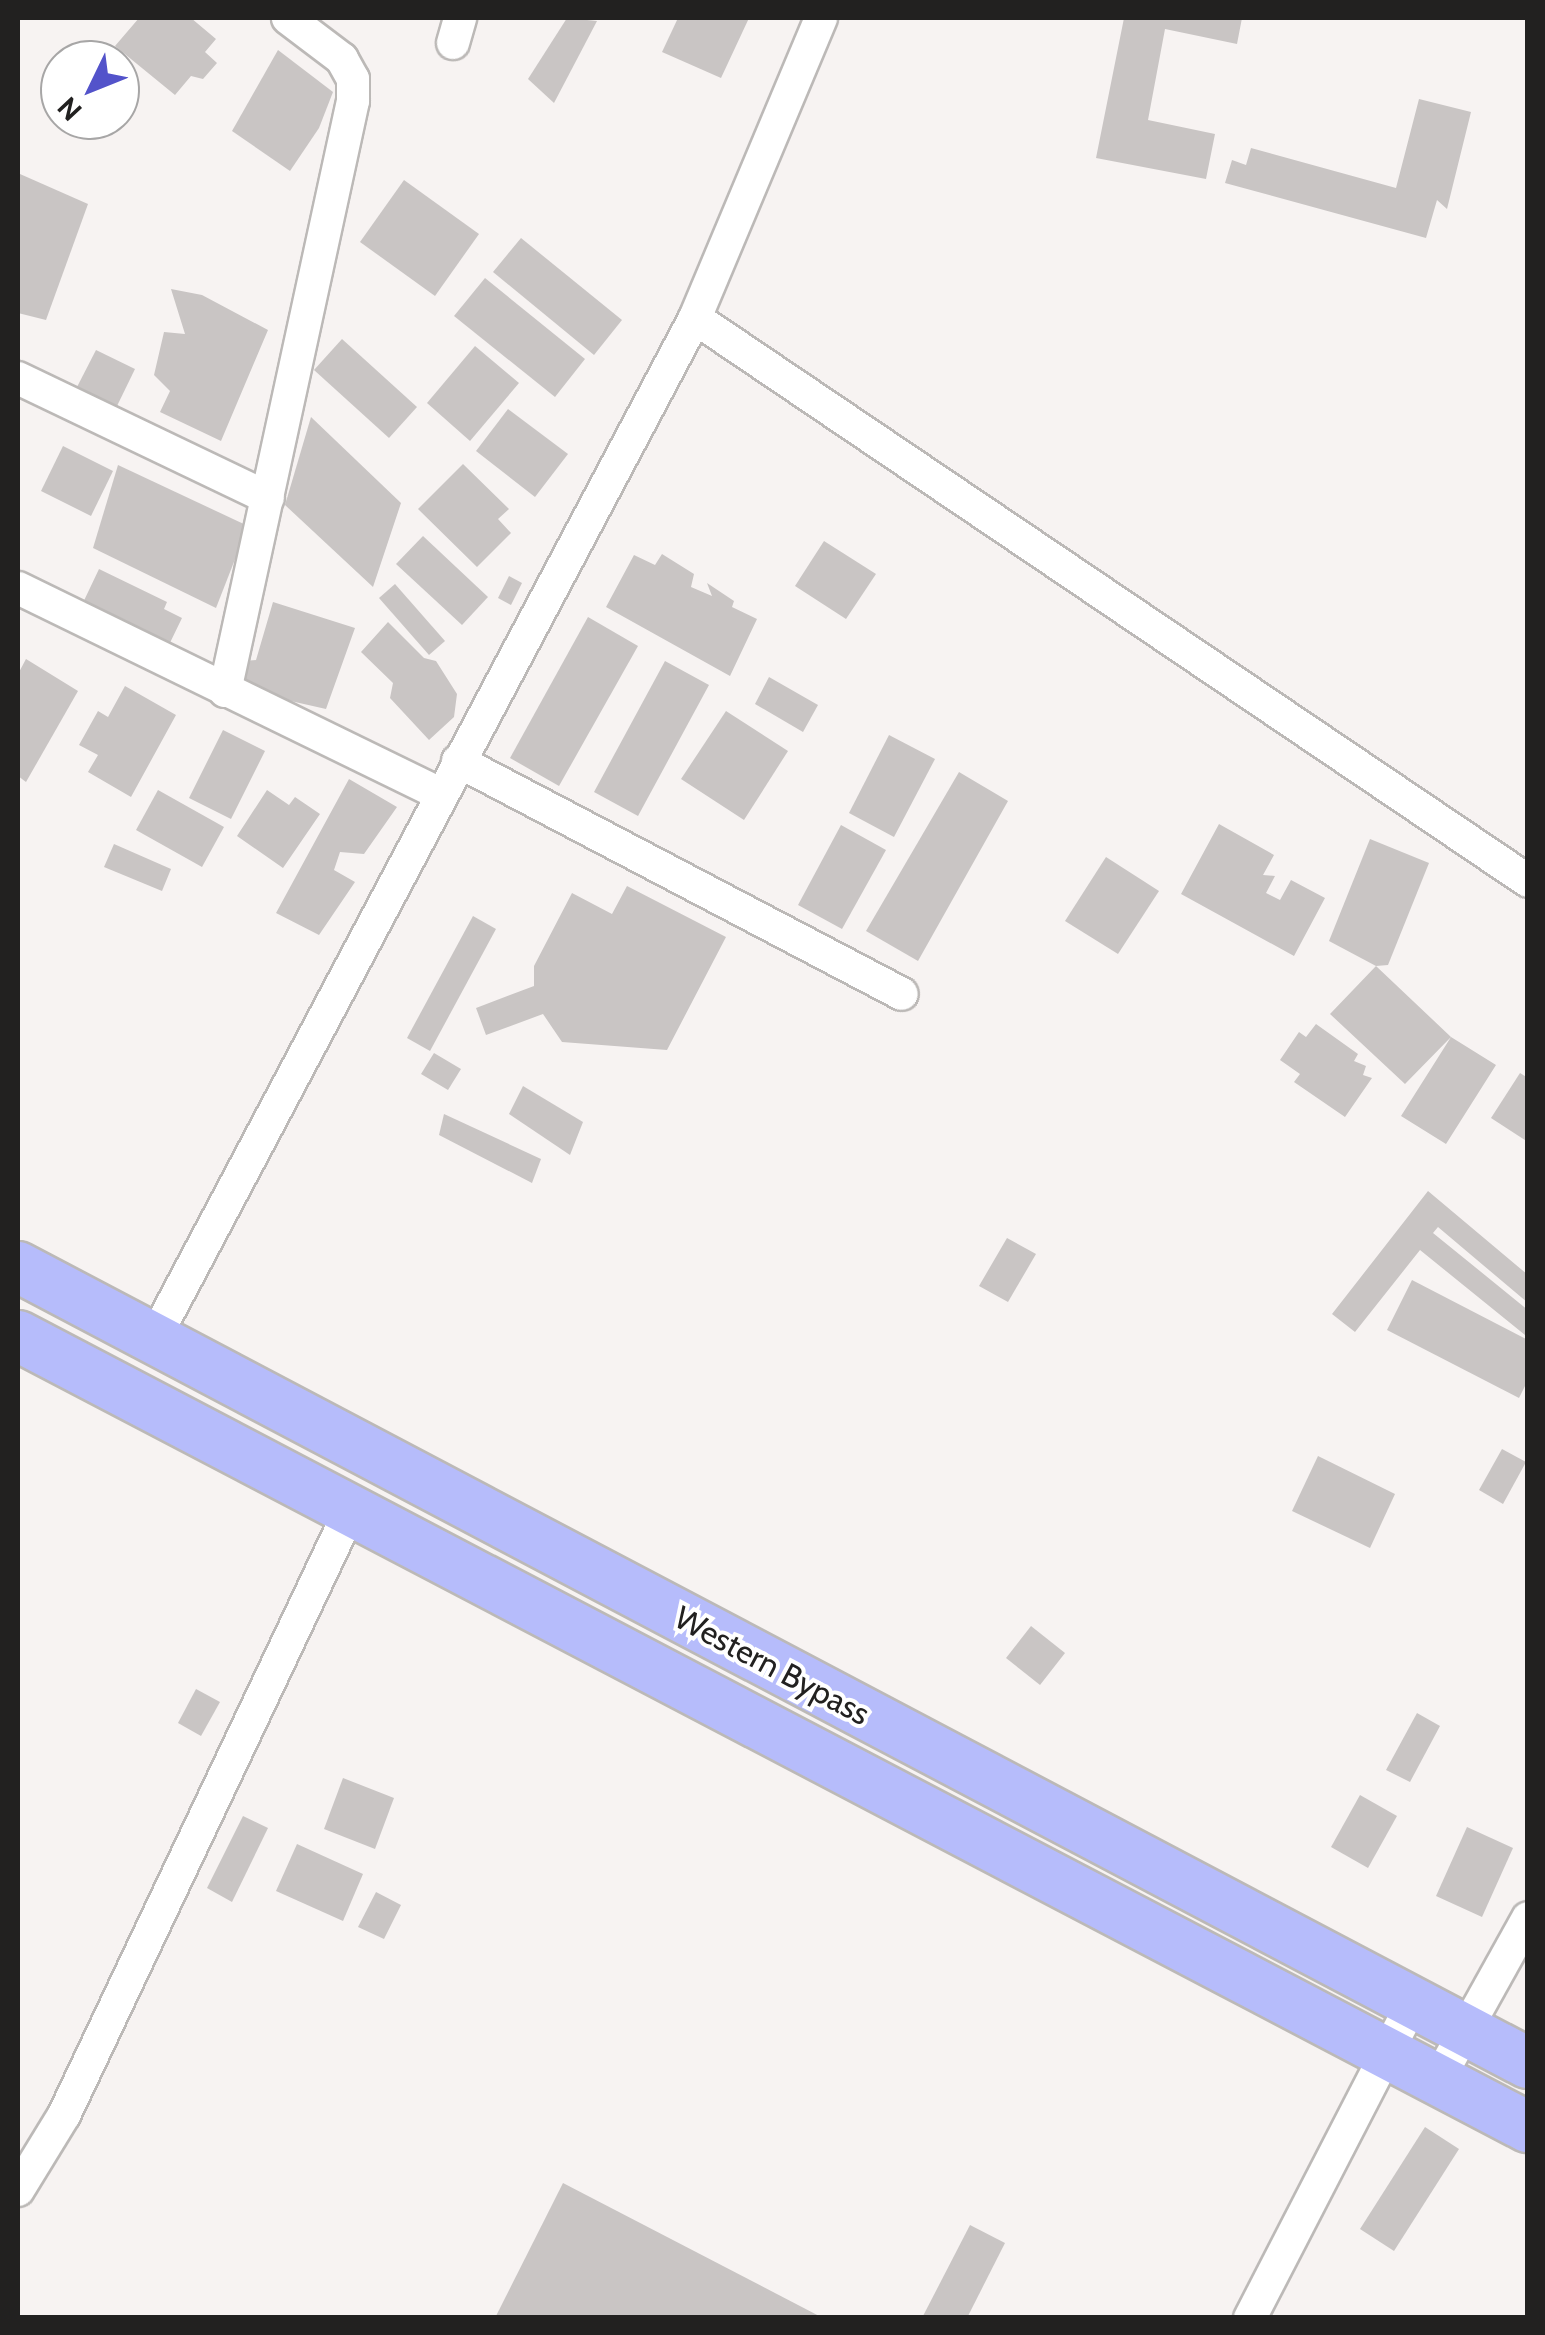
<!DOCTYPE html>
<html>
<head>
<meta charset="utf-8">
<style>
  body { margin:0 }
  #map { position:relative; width:1545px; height:2335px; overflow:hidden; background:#f7f3f2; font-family:Cabin,sans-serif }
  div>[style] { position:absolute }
  .building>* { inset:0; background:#c9c5c4 }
  .roads { filter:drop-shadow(2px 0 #bcb9b7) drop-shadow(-2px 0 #bcb9b7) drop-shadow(0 2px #bcb9b7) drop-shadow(0 -2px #bcb9b7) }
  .street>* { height:32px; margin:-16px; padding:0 16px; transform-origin:16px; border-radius:16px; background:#fff }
  .primary>* { height:50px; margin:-25px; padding:0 25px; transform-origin:25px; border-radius:25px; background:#b6bcfb }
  span { translate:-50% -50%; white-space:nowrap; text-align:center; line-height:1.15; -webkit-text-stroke:8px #fff; paint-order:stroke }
  .street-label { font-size:32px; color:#222120 }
  .frame { position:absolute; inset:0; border:20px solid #222120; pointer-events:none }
  .north { position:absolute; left:40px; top:40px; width:100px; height:100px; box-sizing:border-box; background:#fff; border:2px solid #a7a6a6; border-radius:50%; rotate:227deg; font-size:28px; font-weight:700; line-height:40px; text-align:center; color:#222120 }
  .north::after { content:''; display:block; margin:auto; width:35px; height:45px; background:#5353ca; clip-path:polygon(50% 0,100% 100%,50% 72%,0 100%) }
</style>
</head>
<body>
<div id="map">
  <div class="building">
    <div style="clip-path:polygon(139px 18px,191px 18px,216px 39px,205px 52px,217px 63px,203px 79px,191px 76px,175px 95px,115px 46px)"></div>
    <div style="clip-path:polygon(567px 18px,597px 21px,554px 103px,528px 79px)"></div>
    <div style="clip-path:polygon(678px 18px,749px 18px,721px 78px,662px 52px)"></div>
    <div style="clip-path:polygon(1124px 18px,1242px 18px,1237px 44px,1165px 29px,1148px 120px,1215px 134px,1206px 179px,1096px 158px)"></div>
    <div style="clip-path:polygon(278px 50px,333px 92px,319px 128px,290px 171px,232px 131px)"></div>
    <div style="clip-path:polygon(1419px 99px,1471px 112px,1447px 209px,1437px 200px,1426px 238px,1225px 183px,1232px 160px,1246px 165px,1251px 148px,1396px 188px)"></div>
    <div style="clip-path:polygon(20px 174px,88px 204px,46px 320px,18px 313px)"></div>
    <div style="clip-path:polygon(404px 180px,479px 234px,435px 296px,360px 242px)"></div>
    <div style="clip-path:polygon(521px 238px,622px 320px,594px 355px,493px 272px)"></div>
    <div style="clip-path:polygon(485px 278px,585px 359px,555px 397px,454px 316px)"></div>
    <div style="clip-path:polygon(171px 289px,202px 295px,268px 330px,221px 441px,160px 412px,170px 391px,154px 375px,164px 332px,185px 334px)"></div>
    <div style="clip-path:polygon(342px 339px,417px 407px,389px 438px,314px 370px)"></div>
    <div style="clip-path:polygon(475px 346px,519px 383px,470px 441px,427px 403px)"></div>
    <div style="clip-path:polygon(96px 350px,135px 369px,117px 406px,77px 387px)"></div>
    <div style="clip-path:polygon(508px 409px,568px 454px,535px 497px,476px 451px)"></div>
    <div style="clip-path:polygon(311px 417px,401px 503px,373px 587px,285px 505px)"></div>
    <div style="clip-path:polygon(63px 446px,113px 471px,91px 516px,41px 491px)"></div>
    <div style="clip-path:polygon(463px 464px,509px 509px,498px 519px,511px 533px,477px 567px,418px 509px)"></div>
    <div style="clip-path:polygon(118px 465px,248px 526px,216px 608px,93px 548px)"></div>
    <div style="clip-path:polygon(423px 536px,488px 597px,462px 625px,396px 564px)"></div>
    <div style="clip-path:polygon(824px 541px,876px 574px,846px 619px,795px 586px)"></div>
    <div style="clip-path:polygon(662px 554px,694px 574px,691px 587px,712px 596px,707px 583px,734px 601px,732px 607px,757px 619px,730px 676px,606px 607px,634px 555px,655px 565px)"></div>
    <div style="clip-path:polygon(99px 569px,167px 602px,164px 609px,182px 618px,166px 651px,80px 609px)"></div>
    <div style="clip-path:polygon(509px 576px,522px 583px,511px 605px,498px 598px)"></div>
    <div style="clip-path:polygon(395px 584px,445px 641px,429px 655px,379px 598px)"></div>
    <div style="clip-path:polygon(273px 602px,355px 628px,326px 709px,238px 689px,244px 661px,256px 660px)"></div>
    <div style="clip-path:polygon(588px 617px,638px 646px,559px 786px,510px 758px)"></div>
    <div style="clip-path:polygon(388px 622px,424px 658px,436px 661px,457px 694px,454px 717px,429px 740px,390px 698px,393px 683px,361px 652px)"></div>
    <div style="clip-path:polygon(26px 659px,78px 691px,26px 782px,18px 776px,18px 674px)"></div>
    <div style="clip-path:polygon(665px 661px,709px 685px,638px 816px,594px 792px)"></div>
    <div style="clip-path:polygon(769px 677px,818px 705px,803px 732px,755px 704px)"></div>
    <div style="clip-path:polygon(125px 686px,176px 715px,131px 797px,88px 772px,98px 755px,79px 745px,98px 711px,108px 717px)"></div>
    <div style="clip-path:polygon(726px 711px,788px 751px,744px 820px,681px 779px)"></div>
    <div style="clip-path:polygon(223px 730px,265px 751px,231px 819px,189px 798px)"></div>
    <div style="clip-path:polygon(889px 735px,935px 759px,894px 837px,849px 813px)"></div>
    <div style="clip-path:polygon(959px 772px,1008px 801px,918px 961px,866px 931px)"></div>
    <div style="clip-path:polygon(349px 779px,397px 807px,364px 854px,340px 852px,334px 870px,355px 882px,319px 935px,276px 913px)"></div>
    <div style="clip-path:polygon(158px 790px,224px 827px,202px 867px,136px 830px)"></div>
    <div style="clip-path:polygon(267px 790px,289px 805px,295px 797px,320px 814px,283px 868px,237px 836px)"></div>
    <div style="clip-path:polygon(1219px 824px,1274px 855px,1263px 875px,1275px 876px,1266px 893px,1280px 900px,1291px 880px,1325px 898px,1294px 956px,1181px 894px)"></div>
    <div style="clip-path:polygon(841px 825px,886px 850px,842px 929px,798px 905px)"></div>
    <div style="clip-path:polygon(1370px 839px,1429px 863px,1388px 965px,1376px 966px,1329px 941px)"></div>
    <div style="clip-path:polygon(114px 844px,171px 869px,162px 891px,104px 867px)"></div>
    <div style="clip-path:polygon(1106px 857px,1159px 891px,1118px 954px,1065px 921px)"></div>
    <div style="clip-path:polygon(627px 886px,726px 937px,667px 1050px,562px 1042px,543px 1014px,486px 1035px,476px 1008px,534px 986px,534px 966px,572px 893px,612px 914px)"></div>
    <div style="clip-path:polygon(473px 916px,496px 929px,430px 1051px,407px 1038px)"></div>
    <div style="clip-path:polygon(1376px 966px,1451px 1037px,1496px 1065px,1446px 1144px,1401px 1116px,1451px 1037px,1405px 1084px,1330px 1014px)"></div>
    <div style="clip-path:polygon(1316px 1024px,1358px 1054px,1354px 1061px,1366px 1066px,1363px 1075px,1372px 1078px,1345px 1117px,1294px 1082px,1300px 1074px,1280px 1060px,1299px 1032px,1306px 1037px)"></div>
    <div style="clip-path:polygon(434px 1053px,461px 1069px,448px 1090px,421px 1074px)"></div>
    <div style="clip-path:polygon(1520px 1073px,1528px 1078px,1528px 1142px,1491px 1118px)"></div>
    <div style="clip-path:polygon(523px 1086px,583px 1122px,570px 1155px,509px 1114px)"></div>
    <div style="clip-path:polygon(444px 1114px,541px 1159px,532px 1183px,439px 1135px)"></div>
    <div style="clip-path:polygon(1428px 1191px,1528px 1275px,1528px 1303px,1438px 1227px,1433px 1233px,1528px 1310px,1525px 1335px,1420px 1250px,1355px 1332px,1332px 1314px)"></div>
    <div style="clip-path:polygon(1007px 1238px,1036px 1254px,1008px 1302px,979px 1286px)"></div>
    <div style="clip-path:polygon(1412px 1280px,1528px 1340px,1528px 1380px,1519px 1398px,1387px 1330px)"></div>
    <div style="clip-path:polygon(1502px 1449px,1526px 1462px,1503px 1504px,1479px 1490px)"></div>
    <div style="clip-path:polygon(1318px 1456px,1395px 1494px,1370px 1548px,1292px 1511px)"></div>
    <div style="clip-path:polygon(1031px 1626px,1065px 1653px,1040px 1685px,1006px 1658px)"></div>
    <div style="clip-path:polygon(196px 1689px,220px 1702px,201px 1736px,178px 1723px)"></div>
    <div style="clip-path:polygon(1417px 1713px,1440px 1726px,1410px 1782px,1386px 1770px)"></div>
    <div style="clip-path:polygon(343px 1778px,394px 1798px,375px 1849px,324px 1829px)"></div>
    <div style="clip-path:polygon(1360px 1795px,1397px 1816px,1368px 1868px,1331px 1847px)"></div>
    <div style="clip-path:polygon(243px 1816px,268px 1828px,232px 1902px,207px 1888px)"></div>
    <div style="clip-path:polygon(1467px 1827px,1513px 1848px,1482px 1917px,1436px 1896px)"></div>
    <div style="clip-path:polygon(297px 1844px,363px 1874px,343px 1921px,276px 1891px)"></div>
    <div style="clip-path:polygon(376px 1892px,401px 1905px,384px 1939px,358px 1927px)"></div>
    <div style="clip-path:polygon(1425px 2127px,1459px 2149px,1394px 2251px,1360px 2229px)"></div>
    <div style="clip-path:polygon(563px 2183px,823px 2318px,495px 2318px)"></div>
    <div style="clip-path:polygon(970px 2225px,1005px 2243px,967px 2318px,927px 2318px,923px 2316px)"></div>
  </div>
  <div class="roads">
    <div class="street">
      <div style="left:453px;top:43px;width:26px;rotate:-74deg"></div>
      <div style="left:695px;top:318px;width:1005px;rotate:34.05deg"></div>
      <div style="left:18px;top:378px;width:277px;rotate:25.6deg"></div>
      <div style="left:18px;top:588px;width:470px;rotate:26deg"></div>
      <div style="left:225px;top:691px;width:604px;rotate:-77.76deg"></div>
      <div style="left:353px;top:101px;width:22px;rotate:-90deg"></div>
      <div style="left:353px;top:79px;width:23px;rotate:-119deg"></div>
      <div style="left:342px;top:59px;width:68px;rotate:-142.8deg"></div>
      <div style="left:458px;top:761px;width:501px;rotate:27.69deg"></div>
      <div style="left:154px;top:1339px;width:1155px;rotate:-62.08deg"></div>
      <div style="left:695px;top:318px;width:325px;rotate:-67.2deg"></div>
      <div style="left:1439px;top:2078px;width:183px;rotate:-60.9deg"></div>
      <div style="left:18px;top:2190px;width:88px;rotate:-58.5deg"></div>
      <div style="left:64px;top:2115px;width:668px;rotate:-64.66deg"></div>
      <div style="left:1250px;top:2318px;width:353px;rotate:-62.7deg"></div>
    </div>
    <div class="primary">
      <div style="left:18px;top:1267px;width:1707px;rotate:27.8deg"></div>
      <div style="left:18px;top:1336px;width:1705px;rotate:27.65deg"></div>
    </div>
  </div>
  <div class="street-label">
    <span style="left:772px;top:1666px;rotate:28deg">Western Bypass</span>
  </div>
  <div class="frame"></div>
  <div class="north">N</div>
</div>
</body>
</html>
